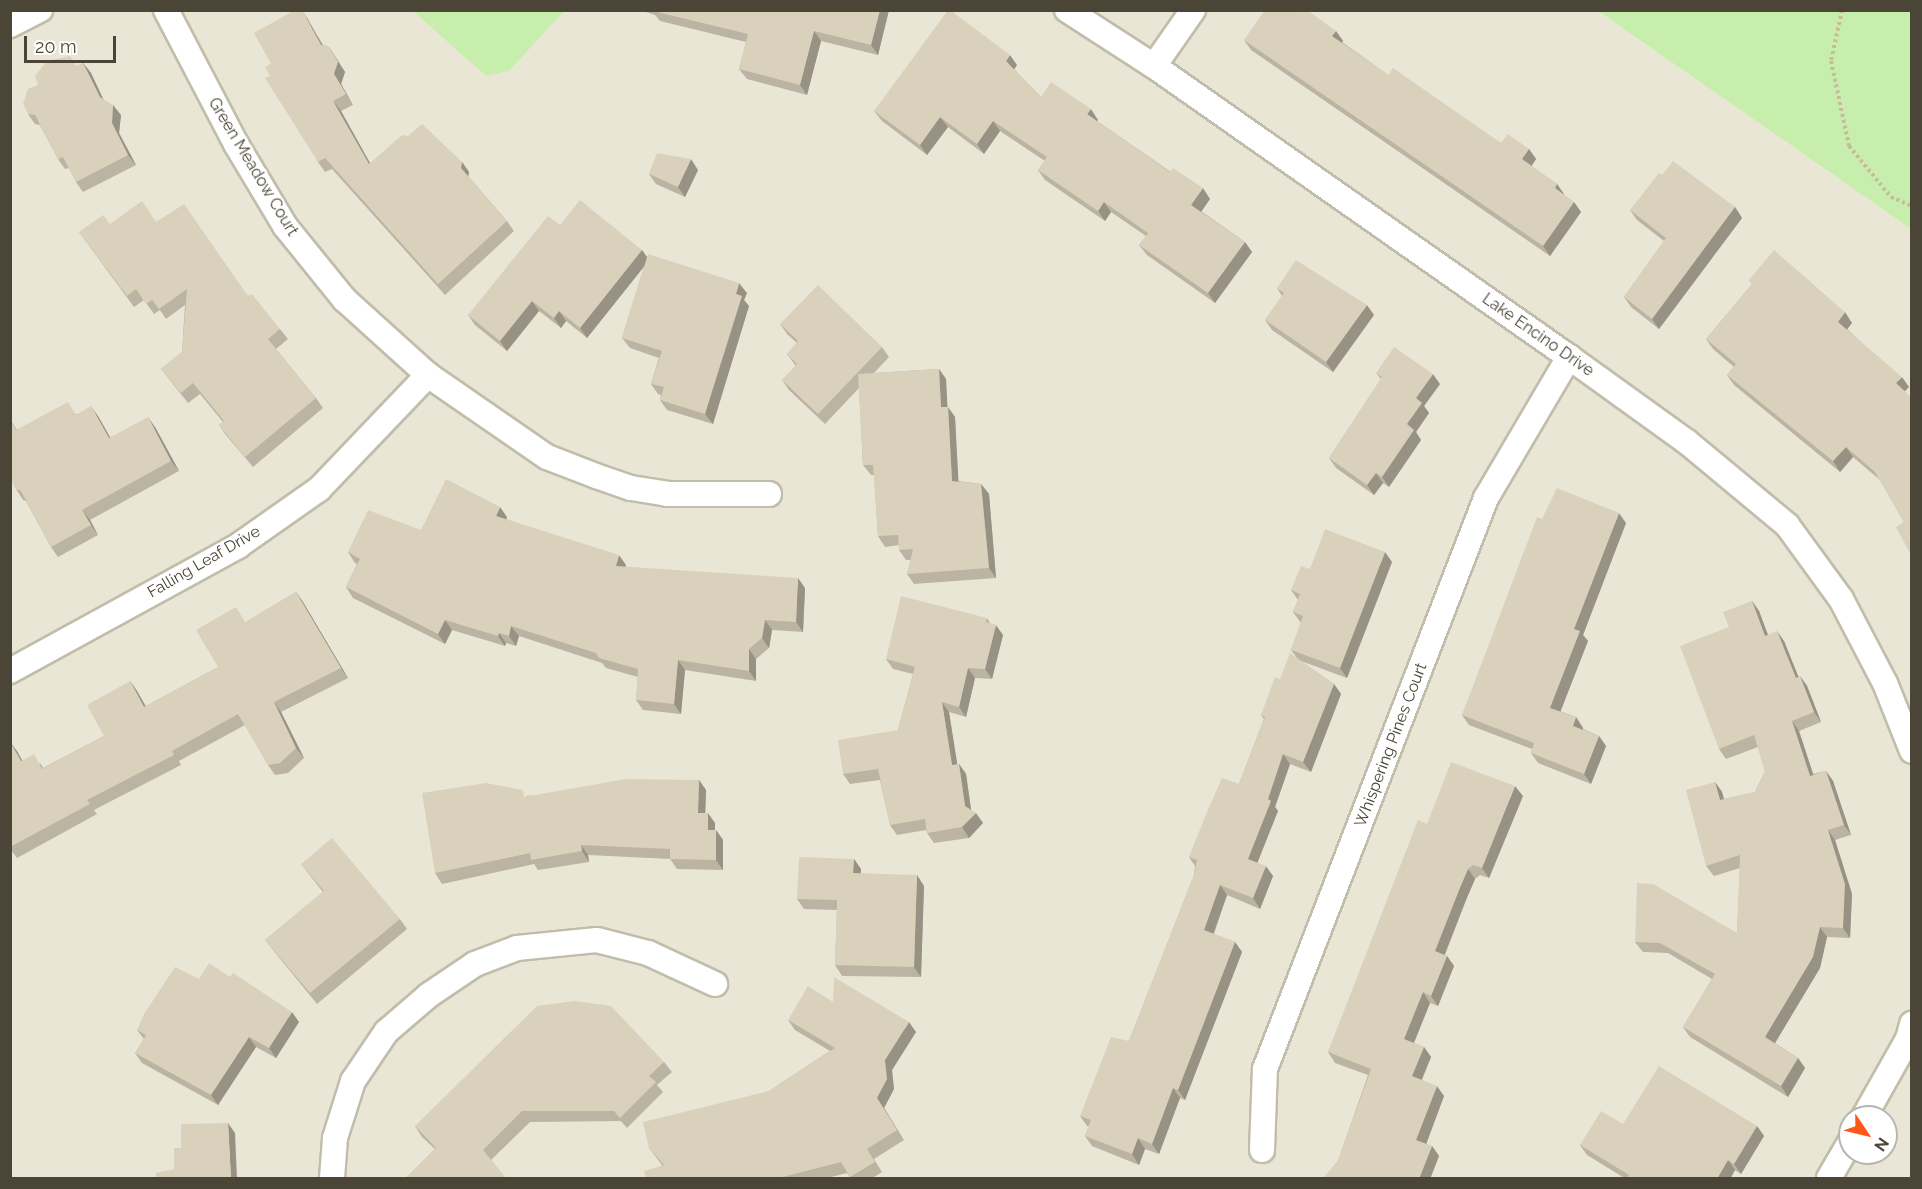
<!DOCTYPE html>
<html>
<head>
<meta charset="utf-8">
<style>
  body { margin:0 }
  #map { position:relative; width:1922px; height:1189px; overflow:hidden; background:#f6f3e8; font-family:Raleway,sans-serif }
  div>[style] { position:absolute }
  .residential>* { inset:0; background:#eae6d6 }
  .green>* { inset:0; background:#c8eead }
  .path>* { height:4px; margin-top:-2px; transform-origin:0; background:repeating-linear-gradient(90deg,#c6bc99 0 3px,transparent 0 6px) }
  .roads { filter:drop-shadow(2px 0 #c2bdaa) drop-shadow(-2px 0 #c2bdaa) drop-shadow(0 2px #c2bdaa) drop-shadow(0 -2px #c2bdaa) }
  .street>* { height:24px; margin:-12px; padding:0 12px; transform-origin:12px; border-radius:12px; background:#fff }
  .wall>* { inset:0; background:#bbb4a2 }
  .shaded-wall>* { inset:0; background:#989284 }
  .building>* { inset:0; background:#d9d1bc }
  span { translate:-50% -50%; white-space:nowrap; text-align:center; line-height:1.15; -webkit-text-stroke:4.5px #fff; paint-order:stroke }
  .street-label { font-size:16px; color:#4a4536 }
  .frame { position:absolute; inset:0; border:12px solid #4a4536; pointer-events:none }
  .north { position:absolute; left:1838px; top:1105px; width:60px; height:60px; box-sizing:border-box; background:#fff; border:2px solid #b7b5af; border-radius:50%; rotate:125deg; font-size:16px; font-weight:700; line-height:24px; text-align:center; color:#4a4536 }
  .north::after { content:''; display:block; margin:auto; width:21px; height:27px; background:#ff5816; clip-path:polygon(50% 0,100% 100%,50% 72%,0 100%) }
  .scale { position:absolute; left:24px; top:36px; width:92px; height:27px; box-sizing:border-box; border:3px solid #4a4536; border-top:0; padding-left:8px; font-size:18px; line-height:21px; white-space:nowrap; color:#4a4536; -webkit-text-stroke:4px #fff; paint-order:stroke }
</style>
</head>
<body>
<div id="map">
  <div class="residential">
    <div style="clip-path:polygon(evenodd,10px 11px,1598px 11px,1911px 229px,1911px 1178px,11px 1178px,10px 11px,1850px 1117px,1886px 1117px,1886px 1153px,1850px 1153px,1850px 1117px)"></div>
  </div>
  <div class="green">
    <div style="clip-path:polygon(413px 11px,564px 11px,509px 71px,486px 76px)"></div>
    <div style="clip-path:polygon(1598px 11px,1911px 11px,1911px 229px)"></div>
  </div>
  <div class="path">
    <div style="left:1842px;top:10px;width:52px;rotate:102.2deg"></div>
    <div style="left:1831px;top:61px;width:87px;rotate:78deg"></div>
    <div style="left:1849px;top:146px;width:66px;rotate:50.5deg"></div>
    <div style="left:1891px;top:197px;width:23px;rotate:23deg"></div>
  </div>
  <div class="roads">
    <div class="street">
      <div style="left:166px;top:10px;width:151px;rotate:62.4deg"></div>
      <div style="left:236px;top:144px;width:96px;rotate:59.1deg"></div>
      <div style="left:285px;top:226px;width:95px;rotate:51deg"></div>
      <div style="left:345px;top:300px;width:112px;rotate:42.1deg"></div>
      <div style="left:428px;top:375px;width:145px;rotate:34.6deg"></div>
      <div style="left:547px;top:457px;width:53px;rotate:21.2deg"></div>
      <div style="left:596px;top:476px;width:37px;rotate:19deg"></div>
      <div style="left:631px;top:488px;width:36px;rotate:9deg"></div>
      <div style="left:667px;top:494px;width:102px"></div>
      <div style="left:1067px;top:10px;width:103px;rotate:32.8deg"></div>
      <div style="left:1154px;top:66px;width:507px;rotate:35.04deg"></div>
      <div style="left:1569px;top:357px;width:145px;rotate:35.8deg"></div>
      <div style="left:1687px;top:442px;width:130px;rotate:39.7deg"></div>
      <div style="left:1787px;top:525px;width:92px;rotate:53.9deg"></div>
      <div style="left:1841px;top:599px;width:95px;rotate:62.4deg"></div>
      <div style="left:1885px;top:683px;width:73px;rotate:68.3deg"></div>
      <div style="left:10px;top:25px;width:34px;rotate:-27deg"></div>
      <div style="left:1154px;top:66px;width:68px;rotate:-55.1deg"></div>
      <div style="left:10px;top:671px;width:260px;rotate:-28.7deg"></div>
      <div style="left:238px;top:546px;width:99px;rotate:-35.1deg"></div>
      <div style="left:319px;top:489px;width:158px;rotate:-46.3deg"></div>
      <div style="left:1864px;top:1117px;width:90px;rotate:-60.6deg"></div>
      <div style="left:1908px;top:1039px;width:16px;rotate:-75deg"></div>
      <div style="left:1262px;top:1150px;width:81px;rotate:-87.9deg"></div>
      <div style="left:1265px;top:1069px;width:612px;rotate:-68.84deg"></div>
      <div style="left:1486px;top:498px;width:164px;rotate:-59.5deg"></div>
      <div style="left:332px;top:1178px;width:40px;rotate:-85.7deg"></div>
      <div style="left:335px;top:1138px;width:60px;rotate:-72.5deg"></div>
      <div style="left:353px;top:1081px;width:59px;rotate:-56deg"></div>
      <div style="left:386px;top:1032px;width:57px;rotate:-40.7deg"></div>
      <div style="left:429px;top:995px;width:55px;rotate:-34deg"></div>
      <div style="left:475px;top:964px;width:45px;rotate:-20.9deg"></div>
      <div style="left:517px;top:948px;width:80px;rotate:-5.7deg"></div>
      <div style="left:597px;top:940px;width:53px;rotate:14.3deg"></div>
      <div style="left:648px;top:953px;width:74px;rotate:24.8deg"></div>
      <div style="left:1829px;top:1178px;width:42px;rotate:-59.7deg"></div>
    </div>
  </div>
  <div class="wall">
    <div style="clip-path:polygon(640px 10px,889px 10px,878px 55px,821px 41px,807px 95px,747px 79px,739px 69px,746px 42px,660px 21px,655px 15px)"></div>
    <div style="clip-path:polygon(1297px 13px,1336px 31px,1343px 41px,1342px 42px,1388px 75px,1501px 143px,1529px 149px,1536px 159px,1531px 166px,1557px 184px,1564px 195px,1574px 202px,1581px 212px,1550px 256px,1251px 50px,1244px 40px)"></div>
    <div style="clip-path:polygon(307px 18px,323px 45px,329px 47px,345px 72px,341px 84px,353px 105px,341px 111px,370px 163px,462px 162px,469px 172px,468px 176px,507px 221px,514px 231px,445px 295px,332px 169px,325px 172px,318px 162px,271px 64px)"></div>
    <div style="clip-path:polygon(83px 63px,91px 73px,103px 99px,121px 115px,119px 133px,136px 165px,83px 192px,76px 182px,69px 168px,65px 169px,58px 159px,40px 125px,35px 124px,28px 114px,77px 66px)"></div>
    <div style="clip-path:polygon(1017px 65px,1014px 69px,1041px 97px,1098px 120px,1097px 121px,1210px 199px,1201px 211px,1245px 242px,1252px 252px,1215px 303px,1147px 255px,1139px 245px,1146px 236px,1111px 212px,1105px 221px,1045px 180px,1038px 170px,1045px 161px,1000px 131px,984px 154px,948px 127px,927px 155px,882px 121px,874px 111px)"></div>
    <div style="clip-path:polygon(698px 170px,685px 197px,656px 184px,649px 174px)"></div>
    <div style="clip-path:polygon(1662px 175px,1735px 207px,1742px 218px,1659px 329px,1631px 307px,1624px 297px,1664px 241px,1637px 220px,1630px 210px)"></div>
    <div style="clip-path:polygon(157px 222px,248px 296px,280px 329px,288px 339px,276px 349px,316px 398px,323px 408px,253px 467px,226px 435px,219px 425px,223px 422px,200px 394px,188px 403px,161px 369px,182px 352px,185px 305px,166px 319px,160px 310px,154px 314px,144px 300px,134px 307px,79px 232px,110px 224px)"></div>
    <div style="clip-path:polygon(560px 225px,642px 250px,647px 257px,747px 293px,744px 300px,749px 306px,713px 424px,667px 410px,660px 400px,661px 395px,658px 394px,651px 384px,659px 358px,630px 348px,622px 338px,644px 267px,587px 338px,566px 321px,561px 328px,539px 311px,507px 351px,475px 325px,468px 315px)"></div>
    <div style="clip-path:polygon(1749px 280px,1852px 323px,1847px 329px,1909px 387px,1905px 391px,1904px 522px,1880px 480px,1853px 457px,1840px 472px,1734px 385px,1727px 375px,1734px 367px,1713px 349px,1706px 339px,1752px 284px)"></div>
    <div style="clip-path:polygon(1277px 288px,1374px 315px,1333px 372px,1272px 330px,1265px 320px,1282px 296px)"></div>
    <div style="clip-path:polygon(780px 324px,882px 347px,889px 357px,874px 373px,939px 369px,946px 379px,947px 407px,955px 417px,958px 481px,981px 484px,989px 494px,996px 578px,914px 584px,907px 574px,911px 560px,906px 560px,899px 550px,899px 545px,885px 547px,878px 536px,874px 475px,871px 475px,863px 465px,859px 388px,825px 424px,789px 390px,782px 380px,796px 366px,787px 354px,797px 343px,787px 334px)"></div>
    <div style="clip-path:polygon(1376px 373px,1440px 384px,1424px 406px,1429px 413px,1416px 432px,1421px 440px,1389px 487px,1383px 483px,1374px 495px,1336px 468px,1329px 458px,1381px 379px)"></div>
    <div style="clip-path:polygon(77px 414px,98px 416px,110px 437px,155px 427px,179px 471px,90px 520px,98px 535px,58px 557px,51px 547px,26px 501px,23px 500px,16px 489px,10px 478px,10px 419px,17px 430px)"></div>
    <div style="clip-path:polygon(507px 517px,506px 519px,626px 565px,626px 567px,805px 588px,803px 632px,772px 630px,769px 648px,756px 659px,756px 681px,685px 670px,681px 714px,643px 710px,636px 700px,638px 677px,606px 668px,602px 663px,519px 636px,516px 646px,506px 643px,505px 646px,452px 630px,445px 644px,353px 598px,346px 587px,357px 564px,355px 563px,348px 552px,421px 530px)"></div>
    <div style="clip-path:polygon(1542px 519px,1626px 523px,1583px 635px,1588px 641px,1560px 711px,1576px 717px,1583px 728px,1583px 729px,1599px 736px,1606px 746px,1591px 784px,1538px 763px,1531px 753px,1532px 749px,1469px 725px,1462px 715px)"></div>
    <div style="clip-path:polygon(1392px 562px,1347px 678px,1301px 661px,1334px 684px,1341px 694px,1311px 772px,1290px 764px,1275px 807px,1278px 811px,1257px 862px,1273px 876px,1260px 909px,1227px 895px,1214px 934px,1235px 942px,1242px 952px,1185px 1100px,1180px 1098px,1159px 1154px,1145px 1149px,1139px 1165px,1092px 1146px,1085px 1136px,1089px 1126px,1087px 1126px,1080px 1116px,1129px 1041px,1194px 875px,1195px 866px,1189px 857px,1239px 784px,1264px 719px,1261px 715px,1280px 679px,1297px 658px,1291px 650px,1301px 623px,1293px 612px,1298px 600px,1291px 590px,1310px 569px)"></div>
    <div style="clip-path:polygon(296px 592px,303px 602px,348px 678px,281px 712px,304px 758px,288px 773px,275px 775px,268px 765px,245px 725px,179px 761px,181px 765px,94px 810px,97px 814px,17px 858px,10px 849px,10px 742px,22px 760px,41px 764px,43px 768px,104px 736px,130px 681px,137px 691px,146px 706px,218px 667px,246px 622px)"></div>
    <div style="clip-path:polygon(1752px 601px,1759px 611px,1768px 635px,1784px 641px,1798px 677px,1800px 676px,1807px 686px,1821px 722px,1799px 731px,1813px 774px,1826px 771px,1833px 781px,1851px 835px,1835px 840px,1852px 894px,1850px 938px,1827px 937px,1820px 968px,1775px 1043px,1798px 1058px,1805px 1068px,1788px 1097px,1690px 1037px,1683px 1027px,1712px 979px,1668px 953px,1643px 952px,1635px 942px,1737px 933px,1740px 868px,1714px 876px,1706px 866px,1715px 782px,1722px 792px,1724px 799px,1755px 792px,1765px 771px,1758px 747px,1726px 759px,1719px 749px,1729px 627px)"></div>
    <div style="clip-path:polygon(987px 618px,990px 623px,1003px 635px,992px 679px,975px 678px,966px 717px,949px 712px,957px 764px,959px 764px,966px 774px,971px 810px,983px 823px,969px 838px,934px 843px,927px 833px,926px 830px,897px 835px,890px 825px,880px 780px,850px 784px,843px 774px,898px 730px,913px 674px,893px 669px,886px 659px)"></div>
    <div style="clip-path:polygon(699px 780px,706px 790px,705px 813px,715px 823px,715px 830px,716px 830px,723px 840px,723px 870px,677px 869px,670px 859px,588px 855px,589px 862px,538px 870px,534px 864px,442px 884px,435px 873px,527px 796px)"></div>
    <div style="clip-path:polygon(1523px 796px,1489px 878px,1480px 875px,1475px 879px,1466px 900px,1445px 955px,1447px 956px,1454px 966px,1438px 1006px,1430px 1003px,1414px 1043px,1424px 1047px,1431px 1057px,1422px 1080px,1444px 1096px,1426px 1144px,1432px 1146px,1439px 1156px,1430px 1179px,1323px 1179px,1338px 1161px,1368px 1075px,1335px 1063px,1328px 1052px,1427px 824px)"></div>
    <div style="clip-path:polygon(854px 859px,861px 869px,861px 873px,924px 886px,921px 977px,842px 976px,835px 965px,837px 910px,804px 909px,797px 899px)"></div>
    <div style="clip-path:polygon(301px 864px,400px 919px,407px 929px,317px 1004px,273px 950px,265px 940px,323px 892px)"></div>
    <div style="clip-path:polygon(199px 979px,299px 1022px,276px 1058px,256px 1047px,218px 1105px,142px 1063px,135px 1053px,144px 1039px,137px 1030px)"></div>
    <div style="clip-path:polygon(833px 1002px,916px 1032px,892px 1070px,894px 1089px,884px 1108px,904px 1140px,874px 1159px,882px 1172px,871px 1179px,851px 1179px,847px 1173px,823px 1179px,646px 1179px,662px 1165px,649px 1148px,769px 1091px,830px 1051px,795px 1030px,788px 1020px)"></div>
    <div style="clip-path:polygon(664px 1062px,672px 1072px,657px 1085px,663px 1092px,627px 1128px,621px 1121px,530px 1122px,491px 1160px,506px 1179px,405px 1179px,435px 1149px,422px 1137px,415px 1126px)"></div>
    <div style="clip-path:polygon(1623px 1124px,1757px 1126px,1764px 1136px,1741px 1174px,1735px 1170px,1730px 1179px,1626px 1179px,1587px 1155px,1580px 1145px)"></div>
  </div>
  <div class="shaded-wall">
    <div style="clip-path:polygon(302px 10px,307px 18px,328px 55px,321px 45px)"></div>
    <div style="clip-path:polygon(880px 10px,889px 10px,878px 55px,871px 45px)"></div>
    <div style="clip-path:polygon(814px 31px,821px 41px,807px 95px,800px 85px)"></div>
    <div style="clip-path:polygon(1336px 31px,1343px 41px,1339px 46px,1332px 36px)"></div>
    <div style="clip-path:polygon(329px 47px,345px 72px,341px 84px,353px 105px,346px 94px,334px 74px)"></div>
    <div style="clip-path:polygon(1010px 55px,1017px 65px,1013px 71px,1006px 61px)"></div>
    <div style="clip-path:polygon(83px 63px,91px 73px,107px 107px,100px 97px)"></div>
    <div style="clip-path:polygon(333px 101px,341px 111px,376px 174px,369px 164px)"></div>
    <div style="clip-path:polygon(113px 105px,121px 115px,119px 133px,136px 165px,128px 155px,112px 123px)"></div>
    <div style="clip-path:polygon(1091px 109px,1098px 120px,1095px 124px,1087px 114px)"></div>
    <div style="clip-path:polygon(940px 117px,948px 127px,927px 155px,920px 145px)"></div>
    <div style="clip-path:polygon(993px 121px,1000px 131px,984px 154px,977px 144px)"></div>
    <div style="clip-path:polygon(1529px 149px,1536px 159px,1529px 170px,1522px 159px)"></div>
    <div style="clip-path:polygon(691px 159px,698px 170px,685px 197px,678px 187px)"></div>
    <div style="clip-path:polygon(462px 162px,469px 172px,468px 178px,461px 168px)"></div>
    <div style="clip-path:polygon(1557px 184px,1564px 194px,1562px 198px,1555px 188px)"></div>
    <div style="clip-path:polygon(1203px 188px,1210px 199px,1199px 215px,1191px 205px)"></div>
    <div style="clip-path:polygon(1104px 202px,1111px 212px,1105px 221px,1098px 211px)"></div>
    <div style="clip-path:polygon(1574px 202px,1581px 212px,1550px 256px,1543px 246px)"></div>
    <div style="clip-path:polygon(1735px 207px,1742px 218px,1659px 329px,1652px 319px)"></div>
    <div style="clip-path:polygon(1245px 242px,1252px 252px,1215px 303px,1208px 293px)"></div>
    <div style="clip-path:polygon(642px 250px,649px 260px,587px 338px,580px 328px)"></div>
    <div style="clip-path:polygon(739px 283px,747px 293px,744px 300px,749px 306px,713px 424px,705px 414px)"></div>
    <div style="clip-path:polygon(532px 301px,539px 311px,507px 351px,500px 341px)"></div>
    <div style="clip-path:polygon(1367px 305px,1374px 315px,1333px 372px,1326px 362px)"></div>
    <div style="clip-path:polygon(559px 311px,566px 321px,561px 328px,554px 318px)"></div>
    <div style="clip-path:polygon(1845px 312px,1852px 323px,1845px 332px,1838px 322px)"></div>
    <div style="clip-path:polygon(939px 369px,946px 379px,948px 417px,941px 407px)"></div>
    <div style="clip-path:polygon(1433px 374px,1440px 384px,1424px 406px,1429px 413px,1416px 432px,1421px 440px,1389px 487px,1382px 477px,1407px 424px,1416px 398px)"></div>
    <div style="clip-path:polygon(1902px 377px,1909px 387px,1903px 393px,1896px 383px)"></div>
    <div style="clip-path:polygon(91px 406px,98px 416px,116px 448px,109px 438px)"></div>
    <div style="clip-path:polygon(948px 407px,955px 417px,959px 491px,952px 481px)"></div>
    <div style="clip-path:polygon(148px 417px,155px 427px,179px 471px,171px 461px)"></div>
    <div style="clip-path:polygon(1846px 447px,1853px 457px,1840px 472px,1833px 461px)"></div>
    <div style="clip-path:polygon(1376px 473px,1383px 483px,1374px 495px,1367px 485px)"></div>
    <div style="clip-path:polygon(981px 484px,989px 494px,996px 578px,989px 568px)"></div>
    <div style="clip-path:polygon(500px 507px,507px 517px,503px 526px,496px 516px)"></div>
    <div style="clip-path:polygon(82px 510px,90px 520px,98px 535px,91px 525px)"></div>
    <div style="clip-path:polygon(1619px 513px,1626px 523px,1583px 635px,1588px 641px,1558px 718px,1550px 708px,1574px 629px)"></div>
    <div style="clip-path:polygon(1385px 552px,1392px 562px,1347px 678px,1340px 668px)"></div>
    <div style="clip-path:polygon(619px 555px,626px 565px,623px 576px,616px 566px)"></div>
    <div style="clip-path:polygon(798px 578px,805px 588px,803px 632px,796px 622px)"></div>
    <div style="clip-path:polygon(296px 592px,303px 602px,348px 678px,341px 668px)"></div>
    <div style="clip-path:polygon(1752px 601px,1759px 611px,1772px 646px,1765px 636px)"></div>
    <div style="clip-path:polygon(445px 620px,452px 630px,445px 644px,438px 634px)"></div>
    <div style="clip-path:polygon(765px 620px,772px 630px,769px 648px,762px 638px)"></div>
    <div style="clip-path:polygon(996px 625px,1003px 635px,992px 679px,985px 669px)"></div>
    <div style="clip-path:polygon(511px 626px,519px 636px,516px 646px,509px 636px)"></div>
    <div style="clip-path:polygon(1777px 631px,1784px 641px,1803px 688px,1796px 678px)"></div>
    <div style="clip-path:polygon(499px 633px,506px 643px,505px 646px,498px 636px)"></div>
    <div style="clip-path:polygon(749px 649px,756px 659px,756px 681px,749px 671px)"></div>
    <div style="clip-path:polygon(678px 660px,685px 670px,681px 714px,674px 704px)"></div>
    <div style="clip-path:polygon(968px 668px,975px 678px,966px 717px,959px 707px)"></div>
    <div style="clip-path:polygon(1800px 676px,1807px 686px,1821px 722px,1814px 712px)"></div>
    <div style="clip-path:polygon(130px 681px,137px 691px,151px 717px,144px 707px)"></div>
    <div style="clip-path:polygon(1334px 684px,1341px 694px,1311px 772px,1303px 762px)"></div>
    <div style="clip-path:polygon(274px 702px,281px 712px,304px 758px,296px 748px)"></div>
    <div style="clip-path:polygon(942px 702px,949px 712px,959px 775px,952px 765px)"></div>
    <div style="clip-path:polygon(1576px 717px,1583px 728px,1580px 736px,1573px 726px)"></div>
    <div style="clip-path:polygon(1792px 721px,1799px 731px,1817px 786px,1810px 776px)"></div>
    <div style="clip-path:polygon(1599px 736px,1606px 746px,1591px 784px,1584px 774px)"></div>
    <div style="clip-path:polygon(10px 742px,17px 751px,28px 771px,21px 761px)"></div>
    <div style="clip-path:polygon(1283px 754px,1290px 764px,1275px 807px,1278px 811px,1255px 869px,1248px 859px)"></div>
    <div style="clip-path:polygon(959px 764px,966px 774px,972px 816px,965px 806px)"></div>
    <div style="clip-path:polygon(1826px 771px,1833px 781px,1851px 835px,1844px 825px)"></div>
    <div style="clip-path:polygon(699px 780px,706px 790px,705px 823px,698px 813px)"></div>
    <div style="clip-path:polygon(1715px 782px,1722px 792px,1727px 810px,1720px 800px)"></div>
    <div style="clip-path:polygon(1515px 786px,1523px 796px,1489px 878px,1482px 868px)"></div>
    <div style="clip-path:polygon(708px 813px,715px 823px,715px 840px,708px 830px)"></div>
    <div style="clip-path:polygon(976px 813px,983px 823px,969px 838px,962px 827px)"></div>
    <div style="clip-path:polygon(716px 830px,723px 840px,723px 870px,716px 860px)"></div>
    <div style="clip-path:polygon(1828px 830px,1835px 840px,1852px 894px,1850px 938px,1843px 928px)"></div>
    <div style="clip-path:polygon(581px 845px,588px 855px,589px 862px,582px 851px)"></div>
    <div style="clip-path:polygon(854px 859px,861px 869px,860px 883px,853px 873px)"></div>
    <div style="clip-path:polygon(1266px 866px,1273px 876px,1260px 909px,1253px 898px)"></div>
    <div style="clip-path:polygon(1468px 869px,1475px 879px,1466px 900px,1442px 961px,1435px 951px,1459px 890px)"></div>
    <div style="clip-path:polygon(917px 875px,924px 886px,921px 977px,914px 967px)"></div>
    <div style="clip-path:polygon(1220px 885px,1227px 895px,1211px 940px,1204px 930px)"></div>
    <div style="clip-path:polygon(1820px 927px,1827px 937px,1820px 968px,1772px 1048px,1765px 1037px)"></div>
    <div style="clip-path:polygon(1235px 942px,1242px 952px,1185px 1100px,1178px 1090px)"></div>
    <div style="clip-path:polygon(1447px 956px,1454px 966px,1438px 1006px,1431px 996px)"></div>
    <div style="clip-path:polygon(1423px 992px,1430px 1003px,1411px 1050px,1404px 1039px)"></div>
    <div style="clip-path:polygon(292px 1012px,299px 1022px,276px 1058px,269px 1048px)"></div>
    <div style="clip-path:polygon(909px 1022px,916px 1032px,892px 1070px,894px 1089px,884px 1108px,904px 1140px,877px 1098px,885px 1060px)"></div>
    <div style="clip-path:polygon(249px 1037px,256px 1047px,218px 1105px,211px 1095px)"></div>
    <div style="clip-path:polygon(1424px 1047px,1431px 1057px,1419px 1086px,1412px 1076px)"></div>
    <div style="clip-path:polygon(1798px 1058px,1805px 1068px,1788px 1097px,1781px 1086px)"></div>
    <div style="clip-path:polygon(1437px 1086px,1444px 1096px,1424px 1150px,1416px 1140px)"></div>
    <div style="clip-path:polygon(1173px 1088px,1180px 1098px,1159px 1154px,1152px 1144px)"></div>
    <div style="clip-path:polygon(228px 1123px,235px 1133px,237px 1179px,231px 1179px)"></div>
    <div style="clip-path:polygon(1757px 1126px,1764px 1136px,1741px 1174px,1734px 1164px)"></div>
    <div style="clip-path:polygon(1138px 1138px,1145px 1149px,1139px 1165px,1132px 1154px)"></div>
    <div style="clip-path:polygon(1432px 1146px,1439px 1156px,1430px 1179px,1419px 1179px)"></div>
    <div style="clip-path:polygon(1728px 1160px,1735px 1170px,1730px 1179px,1717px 1179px)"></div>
  </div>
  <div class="building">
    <div style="clip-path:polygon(295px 10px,302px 10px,321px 45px,329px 47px,338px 62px,334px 74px,346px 94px,333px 101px,369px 164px,402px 135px,408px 136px,422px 124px,462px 162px,461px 168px,507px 221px,438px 284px,325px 158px,318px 162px,265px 78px,270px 76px,265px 67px,271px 64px,254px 33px)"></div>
    <div style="clip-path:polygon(880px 10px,871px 45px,814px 31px,800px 85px,739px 69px,748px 34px,653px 11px)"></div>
    <div style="clip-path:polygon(948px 10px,950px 10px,1010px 55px,1006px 61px,1041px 97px,1051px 82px,1091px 109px,1087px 114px,1170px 172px,1173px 168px,1203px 188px,1191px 205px,1245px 242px,1208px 293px,1139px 245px,1148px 233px,1104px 202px,1098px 211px,1038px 170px,1047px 157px,993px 121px,977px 144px,940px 117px,920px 145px,874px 111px)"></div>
    <div style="clip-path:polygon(1265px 10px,1293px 10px,1297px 13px,1299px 10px,1307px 10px,1336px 31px,1332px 36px,1388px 75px,1393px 68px,1501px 143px,1508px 134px,1529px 149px,1522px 159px,1557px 184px,1555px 188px,1574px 202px,1543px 246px,1244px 40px)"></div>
    <div style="clip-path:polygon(70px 56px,76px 66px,83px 63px,100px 97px,113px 105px,112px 123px,128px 155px,76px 182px,63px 157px,58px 159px,35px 115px,28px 114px,23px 104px,28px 89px,38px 85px,35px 76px,47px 61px)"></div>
    <div style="clip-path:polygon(657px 153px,691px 159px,678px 187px,649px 174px)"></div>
    <div style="clip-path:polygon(1673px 161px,1735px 207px,1652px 319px,1624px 297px,1666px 238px,1630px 210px,1659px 173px,1662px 175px)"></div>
    <div style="clip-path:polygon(580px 200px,642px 250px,580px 328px,559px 311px,554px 318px,532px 301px,500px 341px,468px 315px,548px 216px,560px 225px)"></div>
    <div style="clip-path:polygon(142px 201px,156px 222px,184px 204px,248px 296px,252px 294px,280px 329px,268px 339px,316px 398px,245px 457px,219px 425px,224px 421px,193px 383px,181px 393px,161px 369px,182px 352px,187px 289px,159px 309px,152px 300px,146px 304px,136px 289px,127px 296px,79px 232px,103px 215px,110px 224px)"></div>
    <div style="clip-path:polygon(1774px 250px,1845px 312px,1838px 322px,1902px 377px,1896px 383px,1911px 397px,1911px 555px,1896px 527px,1904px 522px,1875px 472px,1846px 447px,1833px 461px,1727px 375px,1736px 364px,1706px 339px,1752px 284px,1749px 280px)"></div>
    <div style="clip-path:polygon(648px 254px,739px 283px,736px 294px,742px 296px,705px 414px,660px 400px,664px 387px,651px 384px,662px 351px,622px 338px)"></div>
    <div style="clip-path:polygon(1296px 260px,1367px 305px,1326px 362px,1265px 320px,1284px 293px,1277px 288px)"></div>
    <div style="clip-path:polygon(818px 285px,882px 347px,818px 414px,782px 380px,797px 364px,787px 354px,798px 341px,780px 324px)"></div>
    <div style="clip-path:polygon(1394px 347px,1433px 374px,1416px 398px,1422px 403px,1407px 424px,1414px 430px,1382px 477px,1376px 473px,1367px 485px,1329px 458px,1382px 377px,1376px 373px)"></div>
    <div style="clip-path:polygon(939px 369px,941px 407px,948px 407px,952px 481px,981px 484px,989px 568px,907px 574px,913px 549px,899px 550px,898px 535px,878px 536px,873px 465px,863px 465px,858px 374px)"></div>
    <div style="clip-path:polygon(68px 402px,76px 415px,91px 406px,109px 438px,148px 417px,171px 461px,82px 510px,91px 525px,51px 547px,21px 491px,16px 489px,10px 478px,10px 420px,16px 430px)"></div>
    <div style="clip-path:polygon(446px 479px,500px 507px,496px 516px,619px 555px,616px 566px,798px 578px,796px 622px,765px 620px,762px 638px,749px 649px,749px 671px,678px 660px,674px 704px,636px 700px,638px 669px,599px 658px,596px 653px,511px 626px,509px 636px,499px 633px,498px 636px,445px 620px,438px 634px,346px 587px,360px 559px,348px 552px,368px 510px,421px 530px)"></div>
    <div style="clip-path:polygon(1557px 488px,1619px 513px,1574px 629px,1580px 631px,1550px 708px,1576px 717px,1573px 726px,1599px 736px,1584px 774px,1531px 753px,1534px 743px,1462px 715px,1537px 517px,1542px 519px)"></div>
    <div style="clip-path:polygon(1325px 529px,1385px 552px,1340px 668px,1291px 650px,1303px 616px,1293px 612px,1300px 594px,1291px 590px,1301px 566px,1310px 569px)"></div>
    <div style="clip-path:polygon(296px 592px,341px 668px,274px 702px,296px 748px,280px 763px,268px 765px,238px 714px,172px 751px,174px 755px,87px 800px,90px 804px,10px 847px,10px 742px,21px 761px,34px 754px,42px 769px,104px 736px,87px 705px,130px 681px,144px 707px,218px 667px,196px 630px,236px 607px,245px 622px)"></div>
    <div style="clip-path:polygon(901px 596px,987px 618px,986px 622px,996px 625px,985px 669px,968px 668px,959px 707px,942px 702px,952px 765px,959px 764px,965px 806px,976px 813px,962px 827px,927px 833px,925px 819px,890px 825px,878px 769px,843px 774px,838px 740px,898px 730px,915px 667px,886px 659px)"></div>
    <div style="clip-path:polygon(1752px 601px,1765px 636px,1777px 631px,1796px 678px,1800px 676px,1814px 712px,1792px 721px,1810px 776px,1826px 771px,1844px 825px,1828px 830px,1845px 884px,1843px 928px,1820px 927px,1813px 957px,1765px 1037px,1798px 1058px,1781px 1086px,1683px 1027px,1715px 974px,1660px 943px,1635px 942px,1637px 883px,1653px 884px,1737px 933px,1740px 855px,1706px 866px,1686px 790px,1715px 782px,1720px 800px,1755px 792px,1765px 771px,1754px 735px,1719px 749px,1680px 646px,1729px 627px,1723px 612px)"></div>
    <div style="clip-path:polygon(1290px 653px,1334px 684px,1303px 762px,1283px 754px,1268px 799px,1271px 801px,1248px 859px,1266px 866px,1253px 898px,1220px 885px,1204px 930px,1235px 942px,1178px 1090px,1173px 1088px,1152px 1144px,1138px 1138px,1132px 1154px,1085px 1136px,1091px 1120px,1080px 1116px,1111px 1037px,1129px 1041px,1194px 875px,1197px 860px,1189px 857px,1205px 817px,1222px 778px,1239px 784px,1265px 717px,1261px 715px,1275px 677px,1280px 679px)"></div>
    <div style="clip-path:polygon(1451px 762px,1515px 786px,1482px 868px,1473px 865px,1468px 869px,1459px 890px,1435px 951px,1447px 956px,1431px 996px,1423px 992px,1404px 1039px,1424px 1047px,1412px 1076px,1437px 1086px,1416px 1140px,1432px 1146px,1419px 1179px,1323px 1179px,1338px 1161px,1371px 1069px,1328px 1052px,1418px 820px,1427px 824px)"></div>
    <div style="clip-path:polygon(626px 779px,699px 780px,698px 813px,708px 813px,708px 830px,716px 830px,716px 860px,670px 859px,670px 849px,581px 845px,582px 851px,531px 860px,530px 853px,435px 873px,422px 793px,486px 783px,523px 790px,524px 797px)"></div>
    <div style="clip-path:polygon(332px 838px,400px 919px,310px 993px,265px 940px,324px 891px,301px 864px)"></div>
    <div style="clip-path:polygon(799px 857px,854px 859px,853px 873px,917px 875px,914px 967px,835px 965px,837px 900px,797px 899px)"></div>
    <div style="clip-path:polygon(209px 963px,230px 977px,233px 973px,292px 1012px,269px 1048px,249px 1037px,211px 1095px,135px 1053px,146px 1035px,137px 1030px,144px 1014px,175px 967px,199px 979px)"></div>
    <div style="clip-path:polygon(834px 977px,909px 1022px,885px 1060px,887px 1079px,877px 1098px,897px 1130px,867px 1149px,875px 1162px,850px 1177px,841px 1162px,775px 1179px,646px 1179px,644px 1171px,664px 1165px,649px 1148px,643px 1122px,769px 1091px,835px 1048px,788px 1020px,808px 986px,833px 1002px)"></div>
    <div style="clip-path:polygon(575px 1001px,611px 1006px,664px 1062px,649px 1076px,656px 1082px,620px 1118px,614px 1111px,522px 1111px,483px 1150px,505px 1177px,504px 1179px,405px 1179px,436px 1148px,415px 1126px,537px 1006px)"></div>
    <div style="clip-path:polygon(1659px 1066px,1757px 1126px,1734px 1164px,1728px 1160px,1717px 1179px,1627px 1179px,1629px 1175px,1580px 1145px,1601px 1111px,1623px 1124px)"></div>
    <div style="clip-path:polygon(228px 1123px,231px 1179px,156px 1179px,156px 1173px,174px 1169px,174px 1148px,181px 1148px,181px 1124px)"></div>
  </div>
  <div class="street-label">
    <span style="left:253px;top:167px;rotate:59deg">Green Meadow Court</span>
    <span style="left:1538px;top:335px;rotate:35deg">Lake Encino Drive</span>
    <span style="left:204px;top:562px;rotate:-30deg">Falling Leaf Drive</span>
    <span style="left:1391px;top:745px;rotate:-69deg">Whispering Pines Court</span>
  </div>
  <div class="frame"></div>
  <div class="north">N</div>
  <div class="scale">20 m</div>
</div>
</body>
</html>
